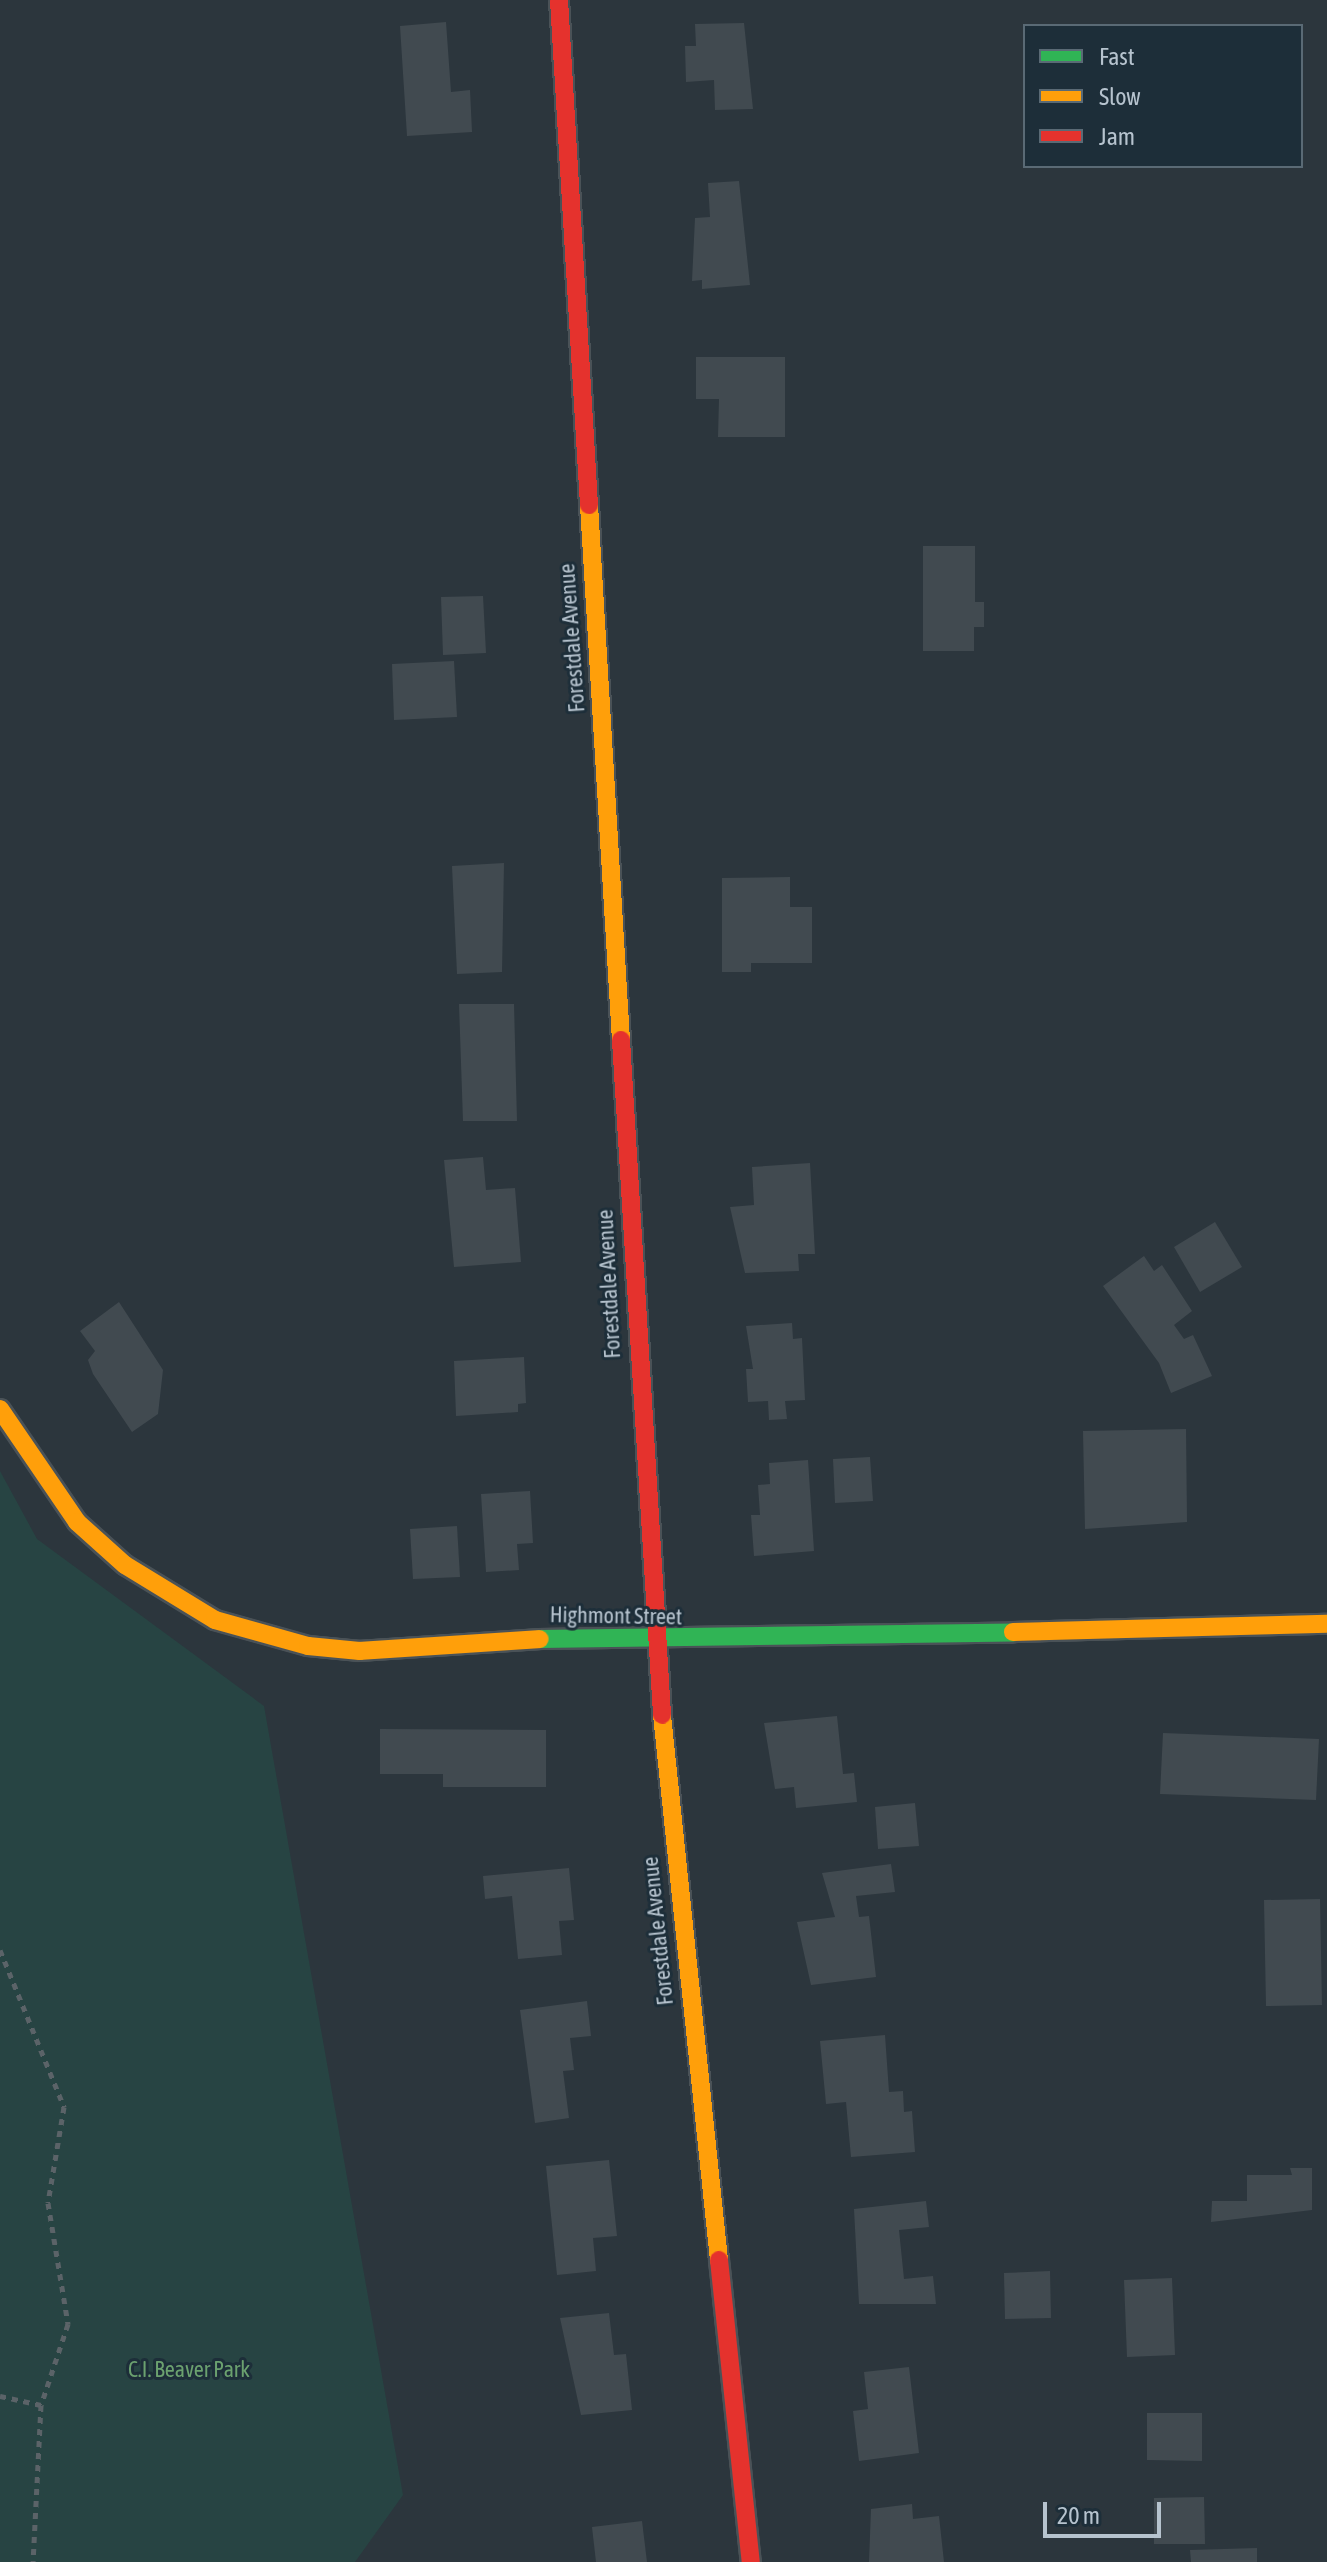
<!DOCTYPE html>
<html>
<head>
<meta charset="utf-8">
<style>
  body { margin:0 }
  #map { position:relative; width:1327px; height:2562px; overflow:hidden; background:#2c363d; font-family:"Asap Condensed",sans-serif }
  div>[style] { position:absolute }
  .green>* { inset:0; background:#274443 }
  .building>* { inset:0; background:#414a50 }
  .path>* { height:5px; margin-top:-2.5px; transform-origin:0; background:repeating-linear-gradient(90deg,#5b6368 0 6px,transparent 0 12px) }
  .roads { filter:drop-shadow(2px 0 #4a5257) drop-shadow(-2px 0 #4a5257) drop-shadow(0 2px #4a5257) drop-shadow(0 -2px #4a5257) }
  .fast>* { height:18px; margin:-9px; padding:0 9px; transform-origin:9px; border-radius:9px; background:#30b455 }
  .slow>* { height:18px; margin:-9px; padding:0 9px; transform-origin:9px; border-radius:9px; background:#ff9f0a }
  .jam>* { height:18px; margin:-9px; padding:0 9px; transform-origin:9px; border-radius:9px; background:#e5322d }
  span { translate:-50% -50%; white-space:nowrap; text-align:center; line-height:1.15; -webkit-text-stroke:6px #1d2e39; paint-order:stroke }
  .street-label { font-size:22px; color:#b6c3ce }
  .park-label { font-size:22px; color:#6ba16f }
  .legend { position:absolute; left:1023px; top:24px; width:280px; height:144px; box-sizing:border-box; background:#1d2e39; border:2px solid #5a6a75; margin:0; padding:10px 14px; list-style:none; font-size:24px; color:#b6c3ce }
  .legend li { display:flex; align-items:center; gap:16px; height:40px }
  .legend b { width:40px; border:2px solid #5a6a75 }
  .scale { position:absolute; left:1043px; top:2502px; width:118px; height:36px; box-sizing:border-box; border:4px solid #b6c3ce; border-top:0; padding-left:10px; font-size:24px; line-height:28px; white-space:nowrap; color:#b6c3ce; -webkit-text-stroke:6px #1d2e39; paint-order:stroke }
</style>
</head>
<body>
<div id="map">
  <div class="green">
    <div style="clip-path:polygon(0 1471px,37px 1539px,264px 1706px,403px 2495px,355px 2562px,0 2562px)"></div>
  </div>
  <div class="building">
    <div style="clip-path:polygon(446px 22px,451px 92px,470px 90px,472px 132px,407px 136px,400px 26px)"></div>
    <div style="clip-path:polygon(744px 23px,753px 109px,715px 110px,714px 80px,686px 82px,685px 46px,696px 46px,695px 24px)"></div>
    <div style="clip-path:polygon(739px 181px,750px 285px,702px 289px,702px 280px,692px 281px,695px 218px,710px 217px,708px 183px)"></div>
    <div style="clip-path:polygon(696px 357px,785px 357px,785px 437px,718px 437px,719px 399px,696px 399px)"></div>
    <div style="clip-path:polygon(923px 546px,975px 546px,975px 602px,984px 602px,984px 627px,974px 627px,974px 651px,923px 651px)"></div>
    <div style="clip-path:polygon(483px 596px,486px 653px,443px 655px,441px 597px)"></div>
    <div style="clip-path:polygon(454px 661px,457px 717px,394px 720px,392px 664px)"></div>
    <div style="clip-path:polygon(504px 863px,502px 972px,457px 974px,452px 866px)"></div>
    <div style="clip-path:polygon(790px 877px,790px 907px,812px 907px,812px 963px,751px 963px,751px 972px,722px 972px,722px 878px)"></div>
    <div style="clip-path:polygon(459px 1004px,514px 1004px,517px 1121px,463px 1121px)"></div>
    <div style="clip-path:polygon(483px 1157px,486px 1190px,515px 1188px,521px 1262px,454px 1267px,444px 1160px)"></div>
    <div style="clip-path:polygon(810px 1163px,815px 1254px,798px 1254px,799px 1271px,745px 1273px,730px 1207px,754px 1205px,752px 1167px)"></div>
    <div style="clip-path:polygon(1215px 1222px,1242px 1267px,1200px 1292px,1174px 1247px)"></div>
    <div style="clip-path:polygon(1144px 1256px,1154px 1271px,1162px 1265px,1192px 1311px,1174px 1325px,1184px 1339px,1193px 1335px,1212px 1376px,1171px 1393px,1159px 1363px,1103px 1286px)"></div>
    <div style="clip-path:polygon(119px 1302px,163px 1370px,158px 1414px,132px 1432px,93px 1374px,88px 1360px,95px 1351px,80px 1331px)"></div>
    <div style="clip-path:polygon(792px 1323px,793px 1339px,802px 1338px,805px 1400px,785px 1401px,787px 1419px,769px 1420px,768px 1401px,748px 1402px,746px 1369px,753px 1369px,746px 1326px)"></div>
    <div style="clip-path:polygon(524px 1357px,526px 1403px,518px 1404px,518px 1412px,456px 1416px,454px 1361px)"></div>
    <div style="clip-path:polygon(1186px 1429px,1187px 1522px,1085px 1529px,1083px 1431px)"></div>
    <div style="clip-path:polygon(870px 1457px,873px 1501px,835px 1503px,833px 1459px)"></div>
    <div style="clip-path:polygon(808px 1460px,814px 1551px,754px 1556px,751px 1515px,760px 1515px,758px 1485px,770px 1484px,769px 1463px)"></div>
    <div style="clip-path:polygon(530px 1491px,533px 1543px,517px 1544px,519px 1570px,486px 1572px,481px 1494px)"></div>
    <div style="clip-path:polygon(457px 1526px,460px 1577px,413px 1579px,410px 1529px)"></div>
    <div style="clip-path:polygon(837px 1716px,843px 1774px,854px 1773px,857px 1802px,796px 1808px,794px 1787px,775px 1789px,764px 1723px)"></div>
    <div style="clip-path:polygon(380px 1729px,546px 1730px,546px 1787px,443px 1787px,443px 1774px,380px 1774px)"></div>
    <div style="clip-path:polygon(1163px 1733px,1319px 1739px,1316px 1800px,1160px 1794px)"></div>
    <div style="clip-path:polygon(915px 1803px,919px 1846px,878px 1849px,875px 1807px)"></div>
    <div style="clip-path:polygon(891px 1864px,895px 1892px,856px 1896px,859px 1917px,869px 1916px,876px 1977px,811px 1985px,797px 1922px,835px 1917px,822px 1873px)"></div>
    <div style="clip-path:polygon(569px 1868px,574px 1920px,559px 1921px,562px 1955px,518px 1959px,512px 1896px,485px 1899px,483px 1876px)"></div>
    <div style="clip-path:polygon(1320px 1899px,1322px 2005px,1266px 2006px,1264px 1900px)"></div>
    <div style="clip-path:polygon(587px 2001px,591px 2036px,570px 2038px,574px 2070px,563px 2071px,569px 2118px,535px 2123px,520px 2010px)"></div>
    <div style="clip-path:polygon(885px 2035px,889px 2092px,903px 2091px,904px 2112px,912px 2111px,915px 2152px,851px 2157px,846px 2102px,826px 2104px,820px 2041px)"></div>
    <div style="clip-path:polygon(609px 2160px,617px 2236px,593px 2238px,596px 2271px,557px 2275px,546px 2166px)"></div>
    <div style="clip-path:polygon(1290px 2168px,1312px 2168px,1312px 2210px,1211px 2222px,1212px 2201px,1247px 2201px,1247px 2175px,1292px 2175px)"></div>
    <div style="clip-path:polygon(926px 2201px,929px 2227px,899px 2230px,904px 2279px,933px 2276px,936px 2304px,859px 2304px,854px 2209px)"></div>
    <div style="clip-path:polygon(1050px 2271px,1051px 2318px,1005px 2319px,1004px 2273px)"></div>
    <div style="clip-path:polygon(1172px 2278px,1175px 2355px,1127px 2357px,1124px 2280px)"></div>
    <div style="clip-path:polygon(609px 2313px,614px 2355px,626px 2354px,632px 2410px,581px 2415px,560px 2318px)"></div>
    <div style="clip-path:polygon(909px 2367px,919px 2453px,859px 2461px,853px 2411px,868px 2409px,864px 2372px)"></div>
    <div style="clip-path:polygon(1147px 2413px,1202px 2413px,1202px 2461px,1147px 2460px)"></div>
    <div style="clip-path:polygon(1204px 2497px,1205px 2544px,1154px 2544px,1154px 2498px)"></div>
    <div style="clip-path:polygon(912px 2504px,913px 2519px,939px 2516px,944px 2562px,869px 2562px,871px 2509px)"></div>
    <div style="clip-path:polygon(642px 2521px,647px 2562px,596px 2562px,592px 2527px)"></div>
    <div style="clip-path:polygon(1257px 2548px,1257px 2562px,1191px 2562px,1190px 2550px)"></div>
  </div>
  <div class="path">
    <div style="left:0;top:1950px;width:170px;rotate:67.8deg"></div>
    <div style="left:64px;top:2107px;width:97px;rotate:99.5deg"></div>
    <div style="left:48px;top:2203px;width:123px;rotate:80.6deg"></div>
    <div style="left:68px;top:2324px;width:85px;rotate:108.4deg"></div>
    <div style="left:41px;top:2405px;width:157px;rotate:92.9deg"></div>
    <div style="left:0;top:2396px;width:42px;rotate:12.4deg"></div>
  </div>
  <div class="roads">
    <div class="fast">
      <div style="left:540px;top:1639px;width:473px;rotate:-0.8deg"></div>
    </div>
    <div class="slow">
      <div style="left:589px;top:505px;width:536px;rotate:86.58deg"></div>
      <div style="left:0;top:1409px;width:137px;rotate:55.7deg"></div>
      <div style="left:77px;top:1522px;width:64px;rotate:41.9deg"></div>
      <div style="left:125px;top:1565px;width:105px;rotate:31.4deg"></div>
      <div style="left:215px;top:1620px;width:97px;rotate:15.6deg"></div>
      <div style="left:308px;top:1646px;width:52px;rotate:5.5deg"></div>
      <div style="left:360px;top:1651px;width:180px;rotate:-3.8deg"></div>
      <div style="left:1013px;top:1632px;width:314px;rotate:-1.5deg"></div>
      <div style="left:662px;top:1715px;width:548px;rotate:84.03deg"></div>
    </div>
    <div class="jam">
      <div style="left:559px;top:0;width:506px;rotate:86.6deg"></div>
      <div style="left:621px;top:1040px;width:676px;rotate:86.52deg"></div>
      <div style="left:719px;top:2260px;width:304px;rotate:84deg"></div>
    </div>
  </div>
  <div class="street-label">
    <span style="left:572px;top:638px;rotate:-94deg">Forestdale Avenue</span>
    <span style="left:609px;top:1284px;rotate:-93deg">Forestdale Avenue</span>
    <span style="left:616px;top:1616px;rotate:1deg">Highmont Street</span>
    <span style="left:658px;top:1931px;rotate:-96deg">Forestdale Avenue</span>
  </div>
  <div class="park-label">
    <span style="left:189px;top:2370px">C.I. Beaver Park</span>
  </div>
  <ul class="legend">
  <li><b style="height:10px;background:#30b455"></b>Fast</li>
  <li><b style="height:10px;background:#ff9f0a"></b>Slow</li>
  <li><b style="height:10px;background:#e5322d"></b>Jam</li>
  </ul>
  <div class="scale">20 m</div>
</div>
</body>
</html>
